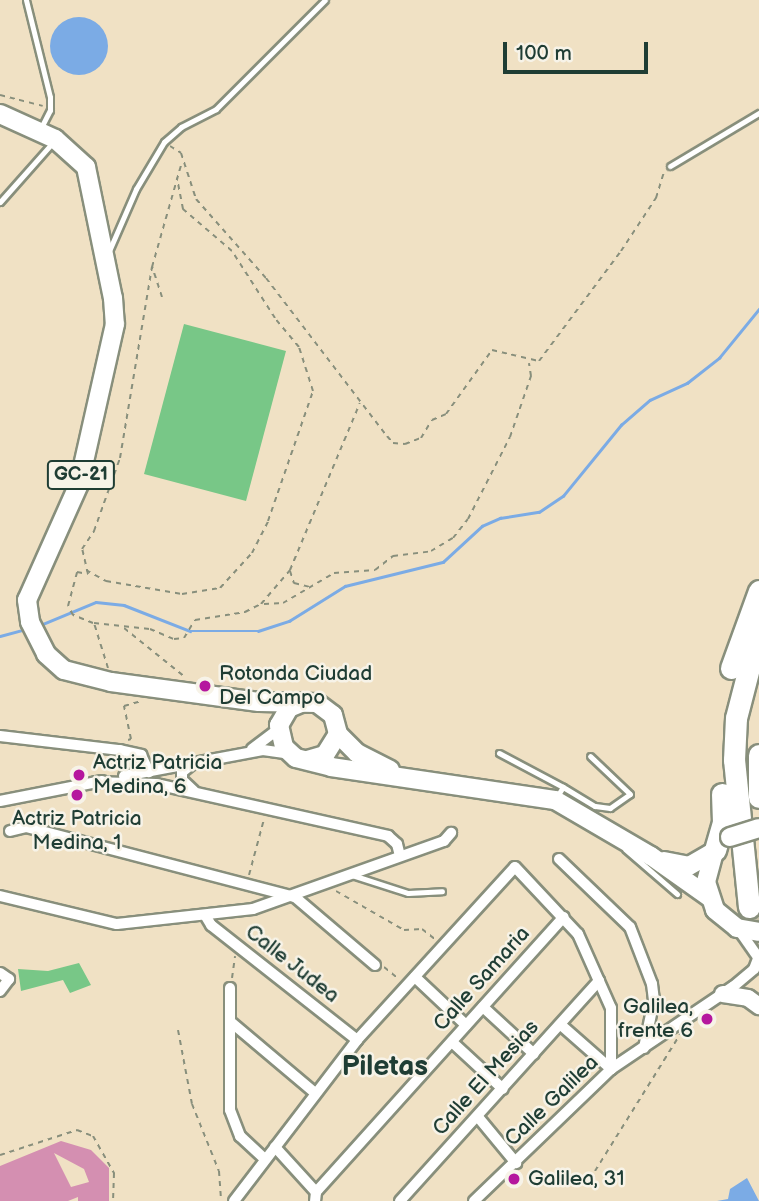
<!DOCTYPE html>
<html>
<head>
<meta charset="utf-8">
<style>
  body { margin:0 }
  #map { position:relative; width:759px; height:1201px; overflow:hidden; background:#f0e1c4; font-family:"Balsamiq Sans",sans-serif }
  div>[style] { position:absolute }
  .green>* { inset:0; background:#78c787 }
  .water>* { inset:0; background:#7babe5 }
  .round { border-radius:50% }
  .stream>* { height:2.5px; margin:-1.25px; padding:0 1.25px; transform-origin:1.25px; border-radius:1.25px; background:#7babe5 }
  .building>* { inset:0; background:#d48fb1 }
  .highway-tunnel>* { height:21px; margin-top:-10.5px; transform-origin:0; background:repeating-linear-gradient(90deg,#c6c0a7 0 21px,transparent 0 31px) }
  .path>* { height:2px; margin-top:-1px; transform-origin:0; background:repeating-linear-gradient(90deg,#888f7c 0 5px,transparent 0 10px) }
  .roads { filter:drop-shadow(2px 0 #888f7c) drop-shadow(-2px 0 #888f7c) drop-shadow(0 2px #888f7c) drop-shadow(0 -2px #888f7c) }
  .lane>* { height:5px; margin:-2.5px; padding:0 2.5px; transform-origin:2.5px; border-radius:2.5px; background:#fff }
  .street>* { height:10px; margin:-5px; padding:0 5px; transform-origin:5px; border-radius:5px; background:#fff }
  .secondary>* { height:16px; margin:-8px; padding:0 8px; transform-origin:8px; border-radius:8px; background:#fff }
  .primary>* { height:18px; margin:-9px; padding:0 9px; transform-origin:9px; border-radius:9px; background:#fff }
  .highway>* { height:21px; margin:-10.5px; padding:0 10.5px; transform-origin:10.5px; border-radius:10.5px; background:#fff }
  .bridges { filter:drop-shadow(2px 0 #888f7c) drop-shadow(-2px 0 #888f7c) drop-shadow(0 2px #888f7c) drop-shadow(0 -2px #888f7c) }
  .primary-bridge>* { height:18px; margin:-9px; padding:0 9px; transform-origin:9px; border-radius:9px; background:#fff }
  .dots>* { width:19px; height:19px; translate:-50% -50%; box-sizing:border-box; border:4px solid #f7f3e8; border-radius:50% }
  span { translate:-50% -50%; white-space:nowrap; text-align:center; line-height:1.15; -webkit-text-stroke:5px #f7f3e8; paint-order:stroke }
  .shield-label span { padding:2px 5px; background:#f7f3e8; border:2px solid; border-radius:5px; -webkit-text-stroke-width:0 }
  .shield-label { font-size:19px; color:#1f3d34; font-weight:700 }
  .poi-label { font-size:21px; color:#1f3d34 }
  .left { translate:0 -50%; text-align:left }
  .right { translate:-100% -50%; text-align:right }
  .street-label { font-size:21px; color:#1f3d34 }
  .district-label { font-size:28px; color:#1f3d34; font-weight:700 }
  .scale { position:absolute; left:503px; top:42px; width:145px; height:32px; box-sizing:border-box; border:4px solid #1f3d34; border-top:0; padding-left:9px; font-size:21px; line-height:24px; white-space:nowrap; color:#1f3d34; -webkit-text-stroke:5px #f7f3e8; paint-order:stroke }
</style>
</head>
<body>
<div id="map">
  <div class="green">
    <div style="clip-path:polygon(184px 324px,286px 351px,246px 501px,144px 474px)"></div>
    <div style="clip-path:polygon(79px 963px,91px 985px,70px 993px,63px 980px,21px 991px,18px 969px,48px 971px)"></div>
  </div>
  <div class="water">
    <div class="round" style="left:50px;top:17px;width:58px;height:58px"></div>
    <div style="clip-path:polygon(747px 1178px,759px 1201px,717px 1201px,728px 1199px,730px 1189px)"></div>
  </div>
  <div class="stream">
    <div style="left:43px;top:624px;width:57px;rotate:-22.5deg"></div>
    <div style="left:96px;top:602px;width:28px;rotate:6deg"></div>
    <div style="left:124px;top:605px;width:71px;rotate:21.5deg"></div>
    <div style="left:190px;top:631px;width:68px"></div>
    <div style="left:258px;top:631px;width:33px;rotate:-18deg"></div>
    <div style="left:289px;top:621px;width:66px;rotate:-32deg"></div>
    <div style="left:345px;top:586px;width:101px;rotate:-13.8deg"></div>
    <div style="left:443px;top:562px;width:53px;rotate:-42.7deg"></div>
    <div style="left:482px;top:526px;width:20px;rotate:-24deg"></div>
    <div style="left:500px;top:518px;width:39px;rotate:-9deg"></div>
    <div style="left:539px;top:512px;width:29px;rotate:-34deg"></div>
    <div style="left:563px;top:496px;width:92px;rotate:-50.8deg"></div>
    <div style="left:621px;top:425px;width:38px;rotate:-41deg"></div>
    <div style="left:650px;top:400px;width:41px;rotate:-24.7deg"></div>
    <div style="left:687px;top:383px;width:41px;rotate:-38deg"></div>
    <div style="left:719px;top:358px;width:63px;rotate:-50.8deg"></div>
    <div style="left:0;top:636px;width:24px;rotate:-15deg"></div>
  </div>
  <div class="building">
    <div style="clip-path:polygon(evenodd,61px 1141px,91px 1150px,109px 1168px,109px 1201px,78px 1201px,78px 1197px,68px 1201px,0 1201px,0 1166px,61px 1141px,54px 1153px,84px 1169px,89px 1182px,71px 1187px,54px 1153px)"></div>
  </div>
  <div class="highway-tunnel">
    <div style="left:749px;top:907px;width:43px;rotate:76.6deg"></div>
  </div>
  <div class="path">
    <div style="left:0;top:95px;width:44px;rotate:14.3deg"></div>
    <div style="left:170px;top:146px;width:13px;rotate:32deg"></div>
    <div style="left:181px;top:153px;width:48px;rotate:71.9deg"></div>
    <div style="left:196px;top:199px;width:106px;rotate:48.5deg"></div>
    <div style="left:266px;top:278px;width:199px;rotate:52.6deg"></div>
    <div style="left:387px;top:436px;width:9px;rotate:49deg"></div>
    <div style="left:393px;top:443px;width:12px;rotate:5deg"></div>
    <div style="left:405px;top:444px;width:17px;rotate:-21deg"></div>
    <div style="left:421px;top:438px;width:21px;rotate:-59deg"></div>
    <div style="left:432px;top:420px;width:15px;rotate:-23deg"></div>
    <div style="left:446px;top:414px;width:79px;rotate:-54.3deg"></div>
    <div style="left:492px;top:350px;width:48px;rotate:13.2deg"></div>
    <div style="left:539px;top:361px;width:137px;rotate:-53.3deg"></div>
    <div style="left:621px;top:251px;width:64px;rotate:-56.6deg"></div>
    <div style="left:656px;top:198px;width:28px;rotate:-73deg"></div>
    <div style="left:162px;top:297px;width:32px;rotate:-108deg"></div>
    <div style="left:152px;top:267px;width:109px;rotate:-74.1deg"></div>
    <div style="left:86px;top:570px;width:23px;rotate:29deg"></div>
    <div style="left:106px;top:581px;width:77px;rotate:9.7deg"></div>
    <div style="left:182px;top:594px;width:38px;rotate:-9deg"></div>
    <div style="left:220px;top:588px;width:47px;rotate:-47.6deg"></div>
    <div style="left:252px;top:553px;width:36px;rotate:-63deg"></div>
    <div style="left:268px;top:521px;width:138px;rotate:-70.9deg"></div>
    <div style="left:313px;top:391px;width:46px;rotate:-107.7deg"></div>
    <div style="left:299px;top:347px;width:38px;rotate:-130deg"></div>
    <div style="left:275px;top:318px;width:80px;rotate:-122.7deg"></div>
    <div style="left:232px;top:251px;width:65px;rotate:-139.4deg"></div>
    <div style="left:183px;top:209px;width:32px;rotate:-101deg"></div>
    <div style="left:290px;top:571px;width:13px;rotate:72deg"></div>
    <div style="left:294px;top:583px;width:16px;rotate:14deg"></div>
    <div style="left:264px;top:604px;width:19px;rotate:-3deg"></div>
    <div style="left:283px;top:603px;width:59px;rotate:-30.5deg"></div>
    <div style="left:334px;top:573px;width:41px;rotate:-4.2deg"></div>
    <div style="left:375px;top:570px;width:23px;rotate:-38deg"></div>
    <div style="left:393px;top:556px;width:38px;rotate:-7deg"></div>
    <div style="left:431px;top:551px;width:26px;rotate:-31deg"></div>
    <div style="left:453px;top:538px;width:24px;rotate:-52deg"></div>
    <div style="left:468px;top:519px;width:92px;rotate:-62.9deg"></div>
    <div style="left:510px;top:437px;width:65px;rotate:-71deg"></div>
    <div style="left:531px;top:376px;width:13px;rotate:-99deg"></div>
    <div style="left:93px;top:623px;width:22px;rotate:-158deg"></div>
    <div style="left:73px;top:615px;width:10px;rotate:-119deg"></div>
    <div style="left:68px;top:606px;width:35px;rotate:-75deg"></div>
    <div style="left:77px;top:572px;width:11px;rotate:10deg"></div>
    <div style="left:88px;top:574px;width:26px;rotate:-103deg"></div>
    <div style="left:82px;top:549px;width:22px;rotate:-56deg"></div>
    <div style="left:94px;top:531px;width:77px;rotate:-70.4deg"></div>
    <div style="left:120px;top:458px;width:194px;rotate:-80.5deg"></div>
    <div style="left:124px;top:628px;width:78px;rotate:38.8deg"></div>
    <div style="left:108px;top:668px;width:47px;rotate:-107.3deg"></div>
    <div style="left:94px;top:623px;width:56px;rotate:6.1deg"></div>
    <div style="left:150px;top:629px;width:26px;rotate:23deg"></div>
    <div style="left:174px;top:639px;width:10px;rotate:-6deg"></div>
    <div style="left:184px;top:638px;width:21px;rotate:-59deg"></div>
    <div style="left:195px;top:620px;width:51px;rotate:-9.1deg"></div>
    <div style="left:245px;top:612px;width:18px;rotate:-27deg"></div>
    <div style="left:261px;top:604px;width:45px;rotate:-49.5deg"></div>
    <div style="left:290px;top:570px;width:181px;rotate:-67.3deg"></div>
    <div style="left:128px;top:740px;width:3px;rotate:-18deg"></div>
    <div style="left:131px;top:739px;width:34px;rotate:-102deg"></div>
    <div style="left:124px;top:706px;width:19px;rotate:-16deg"></div>
    <div style="left:249px;top:875px;width:58px;rotate:-75deg"></div>
    <div style="left:336px;top:891px;width:78px;rotate:29.8deg"></div>
    <div style="left:404px;top:930px;width:18px;rotate:-3deg"></div>
    <div style="left:422px;top:929px;width:16px;rotate:38deg"></div>
    <div style="left:384px;top:967px;width:19px;rotate:39deg"></div>
    <div style="left:232px;top:978px;width:22px;rotate:-82deg"></div>
    <div style="left:178px;top:1030px;width:75px;rotate:79.3deg"></div>
    <div style="left:192px;top:1104px;width:72px;rotate:68.1deg"></div>
    <div style="left:219px;top:1171px;width:30px;rotate:86deg"></div>
    <div style="left:0;top:1155px;width:81px;rotate:-18deg"></div>
    <div style="left:77px;top:1130px;width:17px;rotate:21deg"></div>
    <div style="left:93px;top:1136px;width:43px;rotate:60.4deg"></div>
    <div style="left:114px;top:1173px;width:28px;rotate:92deg"></div>
    <div style="left:595px;top:1171px;width:163px;rotate:-58.1deg"></div>
  </div>
  <div class="roads">
    <div class="lane">
      <div style="left:26px;top:0;width:100px;rotate:76.1deg"></div>
      <div style="left:50px;top:97px;width:13px;rotate:90deg"></div>
      <div style="left:50px;top:110px;width:20px;rotate:117deg"></div>
      <div style="left:670px;top:166px;width:104px;rotate:-30.8deg"></div>
      <div style="left:0;top:202px;width:80px;rotate:-48.5deg"></div>
      <div style="left:109px;top:251px;width:68px;rotate:-66.5deg"></div>
      <div style="left:136px;top:189px;width:55px;rotate:-59.2deg"></div>
      <div style="left:164px;top:142px;width:23px;rotate:-41deg"></div>
      <div style="left:181px;top:127px;width:39px;rotate:-27deg"></div>
      <div style="left:216px;top:109px;width:154px;rotate:-45deg"></div>
      <div style="left:499px;top:753px;width:72px;rotate:28deg"></div>
      <div style="left:556px;top:798px;width:13px;rotate:-58deg"></div>
      <div style="left:563px;top:787px;width:37px;rotate:31deg"></div>
      <div style="left:595px;top:806px;width:15px;rotate:8deg"></div>
      <div style="left:610px;top:808px;width:24px;rotate:-35deg"></div>
      <div style="left:630px;top:794px;width:55px;rotate:-136.5deg"></div>
      <div style="left:625px;top:849px;width:69px;rotate:40.9deg"></div>
      <div style="left:352px;top:875px;width:59px;rotate:17.8deg"></div>
      <div style="left:408px;top:893px;width:34px;rotate:-3deg"></div>
    </div>
    <div class="street">
      <div style="left:0;top:736px;width:121px;rotate:6.7deg"></div>
      <div style="left:120px;top:750px;width:22px;rotate:13deg"></div>
      <div style="left:141px;top:755px;width:19px;rotate:65deg"></div>
      <div style="left:252px;top:749px;width:34px;rotate:-37deg"></div>
      <div style="left:192px;top:764px;width:13px;rotate:141deg"></div>
      <div style="left:182px;top:772px;width:8px;rotate:90deg"></div>
      <div style="left:182px;top:780px;width:16px;rotate:43deg"></div>
      <div style="left:124px;top:776px;width:141px;rotate:-10.6deg"></div>
      <div style="left:263px;top:750px;width:27px;rotate:8deg"></div>
      <div style="left:96px;top:782px;width:60px;rotate:1.9deg"></div>
      <div style="left:156px;top:784px;width:238px;rotate:12.6deg"></div>
      <div style="left:388px;top:836px;width:12px;rotate:42deg"></div>
      <div style="left:397px;top:844px;width:12px;rotate:76deg"></div>
      <div style="left:0;top:801px;width:104px;rotate:-11.1deg"></div>
      <div style="left:10px;top:831px;width:16px;rotate:-14deg"></div>
      <div style="left:26px;top:827px;width:278px;rotate:14.6deg"></div>
      <div style="left:295px;top:897px;width:105px;rotate:40.4deg"></div>
      <div style="left:559px;top:859px;width:98px;rotate:43.8deg"></div>
      <div style="left:630px;top:927px;width:61px;rotate:68.9deg"></div>
      <div style="left:652px;top:984px;width:16px;rotate:83deg"></div>
      <div style="left:654px;top:1000px;width:49px;rotate:101.8deg"></div>
      <div style="left:0;top:896px;width:120px;rotate:13.5deg"></div>
      <div style="left:117px;top:924px;width:137px;rotate:-6.3deg"></div>
      <div style="left:253px;top:909px;width:203px;rotate:-19.6deg"></div>
      <div style="left:444px;top:841px;width:11px;rotate:-49deg"></div>
      <div style="left:205px;top:915px;width:12px;rotate:59deg"></div>
      <div style="left:211px;top:925px;width:186px;rotate:38.2deg"></div>
      <div style="left:739px;top:930px;width:33px;rotate:55deg"></div>
      <div style="left:0;top:973px;width:11px;rotate:34deg"></div>
      <div style="left:9px;top:979px;width:15px;rotate:127deg"></div>
      <div style="left:415px;top:977px;width:70px;rotate:43.3deg"></div>
      <div style="left:230px;top:988px;width:122px;rotate:90deg"></div>
      <div style="left:230px;top:1110px;width:28px;rotate:69deg"></div>
      <div style="left:240px;top:1136px;width:34px;rotate:43deg"></div>
      <div style="left:483px;top:1007px;width:69px;rotate:42.7deg"></div>
      <div style="left:232px;top:1023px;width:109px;rotate:40.1deg"></div>
      <div style="left:561px;top:1025px;width:67px;rotate:41.3deg"></div>
      <div style="left:452px;top:1042px;width:69px;rotate:42.7deg"></div>
      <div style="left:478px;top:1117px;width:60px;rotate:50.4deg"></div>
      <div style="left:275px;top:1147px;width:61px;rotate:47.7deg"></div>
      <div style="left:316px;top:1192px;width:9px;rotate:96deg"></div>
      <div style="left:316px;top:1192px;width:370px;rotate:-48deg"></div>
      <div style="left:234px;top:1201px;width:203px;rotate:-52.6deg"></div>
      <div style="left:357px;top:1040px;width:234px;rotate:-47.6deg"></div>
      <div style="left:515px;top:867px;width:92px;rotate:46.8deg"></div>
      <div style="left:578px;top:934px;width:81px;rotate:66deg"></div>
      <div style="left:611px;top:1008px;width:61px;rotate:90deg"></div>
      <div style="left:400px;top:1201px;width:297px;rotate:-47.9deg"></div>
      <div style="left:474px;top:1201px;width:190px;rotate:-43.9deg"></div>
      <div style="left:611px;top:1069px;width:148px;rotate:-34deg"></div>
      <div style="left:734px;top:986px;width:26px;rotate:-40deg"></div>
      <div style="left:754px;top:969px;width:14px;rotate:-69deg"></div>
    </div>
    <div class="secondary">
      <div style="left:723px;top:994px;width:25px;rotate:9deg"></div>
      <div style="left:748px;top:998px;width:14px;rotate:36deg"></div>
    </div>
    <div class="primary">
      <div style="left:0;top:114px;width:60px;rotate:24.4deg"></div>
      <div style="left:55px;top:139px;width:42px;rotate:42.1deg"></div>
      <div style="left:86px;top:167px;width:134px;rotate:78.4deg"></div>
      <div style="left:113px;top:298px;width:26px;rotate:86deg"></div>
      <div style="left:115px;top:324px;width:164px;rotate:102.7deg"></div>
      <div style="left:79px;top:484px;width:127px;rotate:114.1deg"></div>
      <div style="left:27px;top:600px;width:22px;rotate:82deg"></div>
      <div style="left:30px;top:622px;width:36px;rotate:63deg"></div>
      <div style="left:46px;top:654px;width:24px;rotate:42deg"></div>
      <div style="left:64px;top:670px;width:49px;rotate:14.3deg"></div>
      <div style="left:111px;top:682px;width:149px;rotate:7.7deg"></div>
      <div style="left:259px;top:702px;width:58px;rotate:1deg"></div>
      <div style="left:317px;top:703px;width:20px;rotate:37deg"></div>
      <div style="left:333px;top:715px;width:20px;rotate:75deg"></div>
      <div style="left:338px;top:734px;width:25px;rotate:122deg"></div>
      <div style="left:325px;top:755px;width:18px;rotate:164deg"></div>
      <div style="left:301px;top:703px;width:13px;rotate:157deg"></div>
      <div style="left:289px;top:708px;width:20px;rotate:120deg"></div>
      <div style="left:279px;top:725px;width:23px;rotate:77deg"></div>
      <div style="left:284px;top:747px;width:16px;rotate:43deg"></div>
      <div style="left:296px;top:758px;width:36px;rotate:14deg"></div>
      <div style="left:331px;top:767px;width:226px;rotate:8.4deg"></div>
      <div style="left:555px;top:800px;width:111px;rotate:30.3deg"></div>
      <div style="left:651px;top:856px;width:71px;rotate:35.3deg"></div>
      <div style="left:338px;top:734px;width:27px;rotate:45deg"></div>
      <div style="left:357px;top:753px;width:37px;rotate:27deg"></div>
      <div style="left:714px;top:852px;width:31px;rotate:105deg"></div>
      <div style="left:706px;top:882px;width:29px;rotate:72deg"></div>
      <div style="left:715px;top:910px;width:28px;rotate:39deg"></div>
      <div style="left:737px;top:928px;width:22px;rotate:10deg"></div>
      <div style="left:664px;top:861px;width:25px;rotate:11deg"></div>
      <div style="left:689px;top:866px;width:30px;rotate:-30deg"></div>
    </div>
    <div class="highway">
      <div style="left:731px;top:668px;width:82px;rotate:-70deg"></div>
      <div style="left:759px;top:755px;width:42px;rotate:90deg"></div>
      <div style="left:715px;top:850px;width:29px;rotate:-74deg"></div>
      <div style="left:723px;top:822px;width:28px;rotate:-92deg"></div>
      <div style="left:749px;top:907px;width:148px;rotate:-95.8deg"></div>
      <div style="left:734px;top:760px;width:42px;rotate:-87.3deg"></div>
      <div style="left:736px;top:718px;width:92px;rotate:-75.5deg"></div>
    </div>
  </div>
  <div class="bridges">
    <div class="primary-bridge">
      <div style="left:730px;top:837px;width:30px;rotate:-17deg"></div>
    </div>
  </div>
  <div class="dots">
    <div style="left:205px;top:686px;background:#b5179e"></div>
    <div style="left:79px;top:775px;background:#b5179e"></div>
    <div style="left:77px;top:795px;background:#b5179e"></div>
    <div style="left:707px;top:1019px;background:#b5179e"></div>
    <div style="left:514px;top:1179px;background:#b5179e"></div>
  </div>
  <div class="shield-label">
    <span style="left:81px;top:475px">GC-21</span>
  </div>
  <div class="poi-label">
    <span class="left" style="left:219px;top:686px">Rotonda Ciudad<br>Del Campo</span>
    <span class="left" style="left:93px;top:775px">Actriz Patricia<br>Medina, 6</span>
    <span style="left:77px;top:831px">Actriz Patricia<br>Medina, 1</span>
    <span class="right" style="left:693px;top:1019px">Galilea,<br>frente 6</span>
    <span class="left" style="left:528px;top:1179px">Galilea, 31</span>
  </div>
  <div class="street-label">
    <span style="left:292px;top:964px;rotate:38deg">Calle Judea</span>
    <span style="left:482px;top:979px;rotate:-48deg">Calle Samaria</span>
    <span style="left:486px;top:1078px;rotate:-48deg">Calle El Mesias</span>
    <span style="left:552px;top:1101px;rotate:-44deg">Calle Galilea</span>
  </div>
  <div class="district-label">
    <span style="left:385px;top:1067px">Piletas</span>
  </div>
  <div class="scale">100 m</div>
</div>
</body>
</html>
